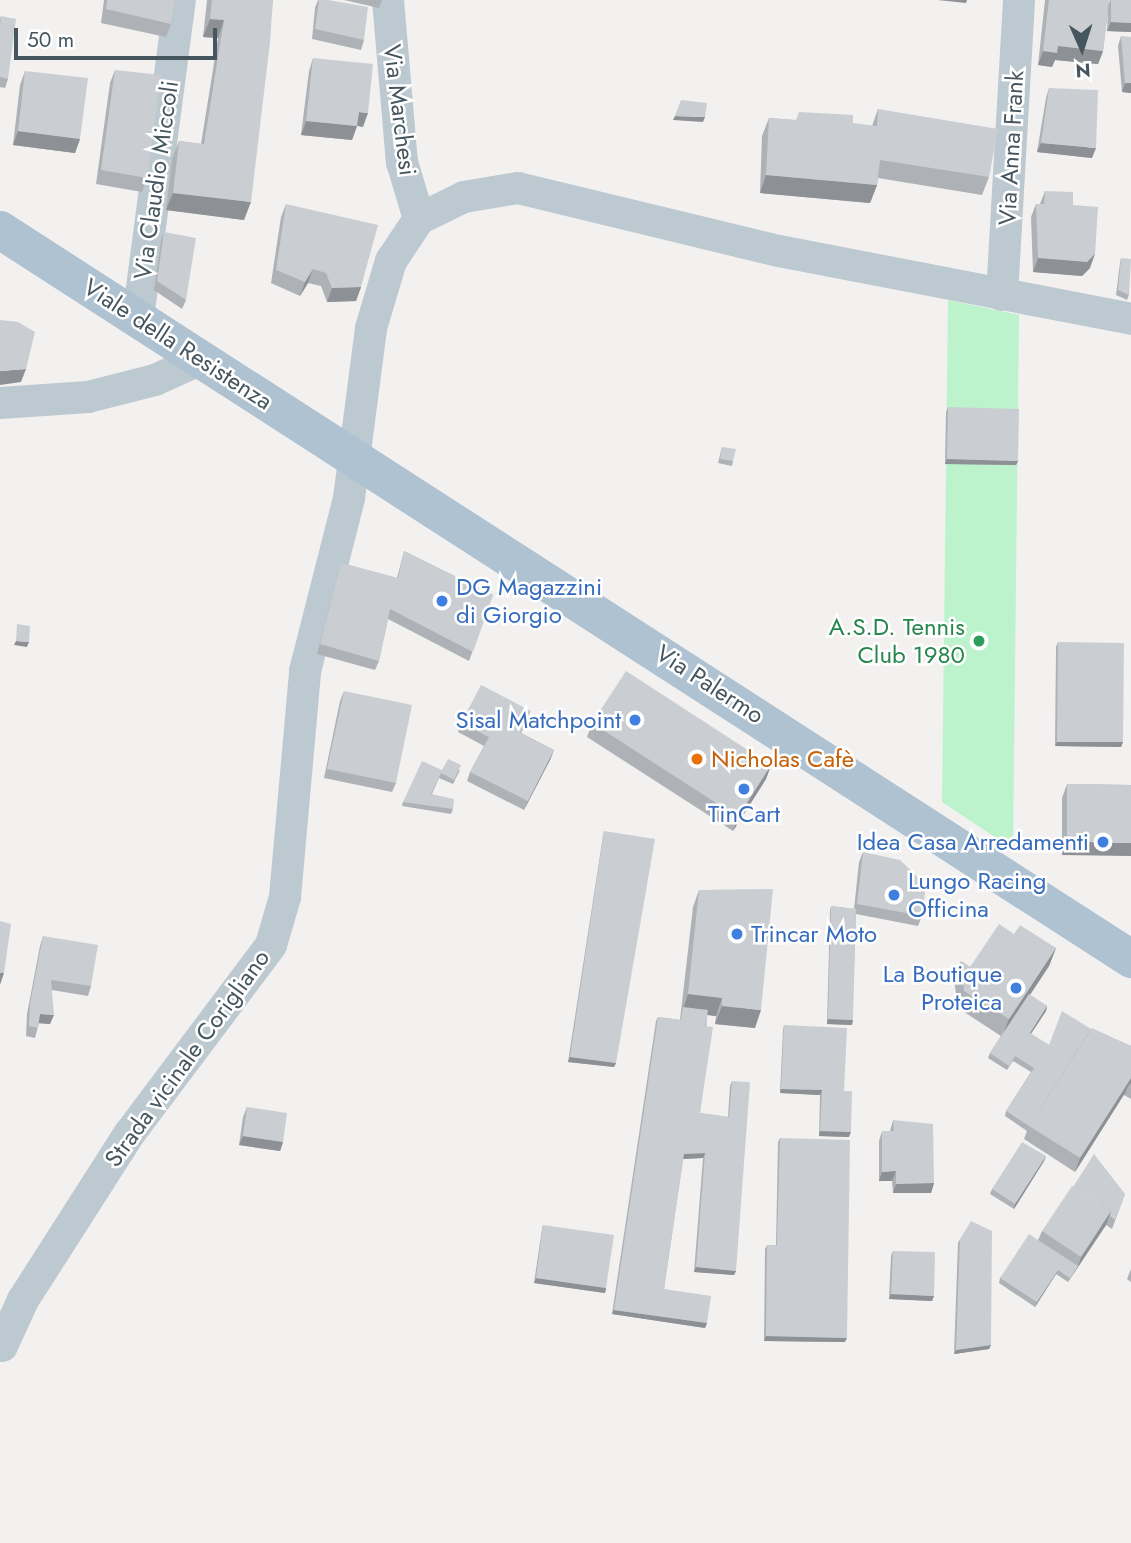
<!DOCTYPE html>
<html>
<head>
<meta charset="utf-8">
<style>
  body { margin:0 }
  #map { position:relative; width:1131px; height:1543px; overflow:hidden; background:#f3f0f0; font-family:Jost,sans-serif }
  div>[style] { position:absolute }
  .green>* { inset:0; background:#bcf3cd }
  .minor>* { height:32px; margin:-16px; padding:0 16px; transform-origin:16px; border-radius:16px; background:#bdc9d0 }
  .major>* { height:38px; margin:-19px; padding:0 19px; transform-origin:19px; border-radius:19px; background:#aec2d1 }
  .wall>* { inset:0; background:#aeb1b5 }
  .shaded-wall>* { inset:0; background:#8d9094 }
  .building>* { inset:0; background:#caced3 }
  .dots>* { width:19px; height:19px; translate:-50% -50%; box-sizing:border-box; border:4px solid #fff; border-radius:50% }
  span { translate:-50% -50%; white-space:nowrap; text-align:center; line-height:1.15; -webkit-text-stroke:5px #fff; paint-order:stroke }
  .street-label { font-size:24px; color:#46565f }
  .shop-label { font-size:24px; color:#366cbe }
  .left { translate:0 -50%; text-align:left }
  .right { translate:-100% -50%; text-align:right }
  .leisure-label { font-size:24px; color:#27864d }
  .food-label { font-size:24px; color:#c56008 }
  .north { position:absolute; left:1047px; top:14px; width:70px; height:70px; -webkit-text-stroke:5px #fff; paint-order:stroke; rotate:177deg; font-size:19px; font-weight:700; line-height:28px; text-align:center; color:#46565f }
  .north::after { content:''; display:block; margin:auto; width:24px; height:32px; background:#46565f; clip-path:polygon(50% 0,100% 100%,50% 72%,0 100%) }
  .scale { position:absolute; left:14px; top:28px; width:203px; height:32px; box-sizing:border-box; border:4px solid #46565f; border-top:0; padding-left:9px; font-size:21px; line-height:24px; white-space:nowrap; color:#46565f; -webkit-text-stroke:5px #fff; paint-order:stroke }
</style>
</head>
<body>
<div id="map">
  <div class="green">
    <div style="clip-path:polygon(948px 300px,1019px 315px,1013px 849px,942px 802px)"></div>
  </div>
  <div class="minor">
    <div style="left:388px;top:0;width:163px;rotate:85.1deg"></div>
    <div style="left:402px;top:162px;width:59px;rotate:73.4deg"></div>
    <div style="left:1002px;top:295px;width:295px;rotate:-86.7deg"></div>
    <div style="left:138px;top:318px;width:321px;rotate:-82.5deg"></div>
    <div style="left:0;top:403px;width:88px;rotate:-3.9deg"></div>
    <div style="left:88px;top:397px;width:69px;rotate:-14.2deg"></div>
    <div style="left:155px;top:380px;width:51px;rotate:-24.5deg"></div>
    <div style="left:2px;top:1346px;width:51px;rotate:-65.5deg"></div>
    <div style="left:23px;top:1300px;width:198px;rotate:-57.4deg"></div>
    <div style="left:130px;top:1133px;width:235px;rotate:-53.1deg"></div>
    <div style="left:271px;top:945px;width:50px;rotate:-73.7deg"></div>
    <div style="left:285px;top:897px;width:227px;rotate:-84.9deg"></div>
    <div style="left:305px;top:671px;width:179px;rotate:-75.7deg"></div>
    <div style="left:349px;top:498px;width:171px;rotate:-82.6deg"></div>
    <div style="left:371px;top:328px;width:70px;rotate:-73.4deg"></div>
    <div style="left:391px;top:261px;width:50px;rotate:-56.3deg"></div>
    <div style="left:419px;top:219px;width:50px;rotate:-26.1deg"></div>
    <div style="left:464px;top:197px;width:55px;rotate:-9.5deg"></div>
    <div style="left:518px;top:188px;width:268px;rotate:13.6deg"></div>
    <div style="left:779px;top:251px;width:359px;rotate:10.9deg"></div>
  </div>
  <div class="major">
    <div style="left:0;top:230px;width:1346px;rotate:32.8deg"></div>
  </div>
  <div class="wall">
    <div style="clip-path:polygon(104px 0,175px 0,171px 24px,166px 37px,101px 23px)"></div>
    <div style="clip-path:polygon(207px 0,273px 0,244px 220px,166px 210px,172px 159px,179px 141px,201px 144px,218px 38px,203px 37px)"></div>
    <div style="clip-path:polygon(318px 0,364px 40px,361px 50px,312px 39px,315px 8px)"></div>
    <div style="clip-path:polygon(344px 0,382px 0,379px 8px)"></div>
    <div style="clip-path:polygon(1045px 0,1109px 0,1108px 6px,1110px 0,1131px 0,1131px 32px,1107px 31px,1108px 10px,1103px 51px,1098px 64px,1055px 60px,1052px 67px,1038px 65px)"></div>
    <div style="clip-path:polygon(1px 16px,8px 79px,5px 88px,0 87px,0 19px)"></div>
    <div style="clip-path:polygon(1121px 36px,1131px 93px,1122px 92px,1118px 46px)"></div>
    <div style="clip-path:polygon(313px 58px,363px 127px,357px 126px,352px 140px,301px 135px,309px 71px)"></div>
    <div style="clip-path:polygon(115px 70px,147px 178px,142px 192px,96px 184px,110px 83px)"></div>
    <div style="clip-path:polygon(25px 71px,80px 139px,75px 153px,13px 145px,20px 85px)"></div>
    <div style="clip-path:polygon(1049px 88px,1092px 158px,1037px 152px,1046px 98px)"></div>
    <div style="clip-path:polygon(878px 109px,989px 177px,982px 195px,878px 178px,877px 185px,870px 203px,760px 193px,762px 136px,769px 118px,872px 126px)"></div>
    <div style="clip-path:polygon(1045px 191px,1073px 205px,1090px 268px,1082px 276px,1033px 272px,1031px 217px,1036px 204px,1040px 204px)"></div>
    <div style="clip-path:polygon(286px 204px,361px 287px,356px 301px,327px 302px,321px 286px,308px 283px,300px 296px,271px 283px,281px 217px)"></div>
    <div style="clip-path:polygon(164px 232px,186px 300px,182px 309px,154px 290px,161px 241px)"></div>
    <div style="clip-path:polygon(1121px 258px,1129px 295px,1127px 300px,1116px 295px,1120px 263px)"></div>
    <div style="clip-path:polygon(948px 407px,1018px 461px,1016px 465px,945px 464px,946px 412px)"></div>
    <div style="clip-path:polygon(722px 447px,733px 461px,732px 466px,718px 463px)"></div>
    <div style="clip-path:polygon(404px 551px,493px 595px,469px 661px,388px 619px,379px 661px,375px 670px,317px 654px,341px 563px,397px 578px)"></div>
    <div style="clip-path:polygon(1058px 642px,1123px 742px,1121px 747px,1055px 746px,1056px 647px)"></div>
    <div style="clip-path:polygon(344px 691px,396px 783px,392px 792px,324px 778px,340px 701px)"></div>
    <div style="clip-path:polygon(528px 720px,521px 733px,554px 750px,550px 760px,524px 810px,467px 781px,470px 772px,484px 746px,458px 732px,461px 723px)"></div>
    <div style="clip-path:polygon(592px 723px,771px 765px,766px 779px,733px 831px,587px 737px)"></div>
    <div style="clip-path:polygon(442px 770px,460px 770px,453px 784px,439px 778px,432px 794px,453px 809px,451px 814px,402px 806px,403px 802px)"></div>
    <div style="clip-path:polygon(1067px 784px,1131px 785px,1062px 855px,1062px 798px)"></div>
    <div style="clip-path:polygon(604px 831px,616px 1063px,614px 1067px,568px 1062px,603px 836px)"></div>
    <div style="clip-path:polygon(863px 852px,922px 916px,918px 926px,856px 914px,852px 1025px,827px 1024px,830px 911px,831px 906px,854px 909px,859px 862px)"></div>
    <div style="clip-path:polygon(699px 890px,755px 1028px,715px 1024px,716px 1016px,707px 1015px,700px 1113px,728px 1117px,730px 1086px,732px 1081px,736px 1271px,734px 1275px,694px 1272px,703px 1158px,683px 1159px,664px 1289px,707px 1323px,705px 1328px,612px 1314px,656px 1021px,658px 1017px,680px 1020px,693px 907px)"></div>
    <div style="clip-path:polygon(1014px 934px,1056px 948px,1049px 966px,1030px 995px,1047px 1006px,1046px 1011px,1031px 1034px,1049px 1045px,1091px 1029px,1131px 1046px,1131px 1099px,1124px 1095px,1125px 1093px,1075px 1172px,1024px 1139px,1027px 1131px,1005px 1116px,1006px 1111px,1031px 1072px,1013px 1061px,1007px 1070px,988px 1058px,990px 1053px,1001px 1036px,958px 1008px,954px 979px,961px 961px,970px 967px)"></div>
    <div style="clip-path:polygon(43px 936px,91px 986px,88px 996px,52px 990px,50px 1024px,39px 1023px,35px 1038px,26px 1036px,27px 1014px,40px 946px)"></div>
    <div style="clip-path:polygon(784px 1025px,849px 1137px,819px 1136px,820px 1095px,780px 1093px,783px 1030px)"></div>
    <div style="clip-path:polygon(247px 1107px,283px 1142px,280px 1151px,239px 1145px,243px 1117px)"></div>
    <div style="clip-path:polygon(893px 1120px,934px 1183px,931px 1193px,893px 1193px,892px 1181px,879px 1181px,879px 1141px,882px 1131px,890px 1131px)"></div>
    <div style="clip-path:polygon(780px 1138px,845px 1342px,764px 1341px,765px 1249px,767px 1245px,776px 1245px,778px 1142px)"></div>
    <div style="clip-path:polygon(1046px 1156px,1044px 1161px,1014px 1209px,990px 1194px,992px 1189px)"></div>
    <div style="clip-path:polygon(1125px 1194px,1112px 1229px,1106px 1225px,1068px 1282px,1056px 1274px,1035px 1307px,999px 1283px,1000px 1278px,1038px 1240px,1042px 1231px)"></div>
    <div style="clip-path:polygon(543px 1225px,606px 1288px,605px 1293px,534px 1283px,542px 1229px)"></div>
    <div style="clip-path:polygon(960px 1239px,991px 1345px,989px 1349px,954px 1354px,958px 1243px)"></div>
    <div style="clip-path:polygon(893px 1251px,934px 1296px,932px 1301px,889px 1299px,891px 1256px)"></div>
    <div style="clip-path:polygon(1131px 1269px,1131px 1282px,1127px 1279px)"></div>
  </div>
  <div class="shaded-wall">
    <div style="clip-path:polygon(938px 0,967px 0,966px 3px)"></div>
    <div style="clip-path:polygon(210px 19px,224px 20px,218px 38px,203px 37px)"></div>
    <div style="clip-path:polygon(1111px 22px,1131px 23px,1131px 32px,1107px 31px)"></div>
    <div style="clip-path:polygon(1058px 46px,1103px 51px,1098px 64px,1055px 60px,1052px 67px,1038px 65px,1043px 51px)"></div>
    <div style="clip-path:polygon(1125px 83px,1131px 83px,1131px 93px,1122px 92px)"></div>
    <div style="clip-path:polygon(359px 112px,368px 113px,363px 127px,354px 125px)"></div>
    <div style="clip-path:polygon(675px 116px,705px 117px,703px 122px,673px 120px)"></div>
    <div style="clip-path:polygon(306px 121px,357px 126px,352px 140px,301px 135px)"></div>
    <div style="clip-path:polygon(18px 131px,80px 139px,75px 153px,13px 145px)"></div>
    <div style="clip-path:polygon(1041px 143px,1096px 148px,1092px 158px,1037px 152px)"></div>
    <div style="clip-path:polygon(766px 175px,877px 185px,870px 203px,760px 193px)"></div>
    <div style="clip-path:polygon(173px 193px,251px 202px,244px 220px,166px 210px)"></div>
    <div style="clip-path:polygon(1095px 254px,1090px 268px,1082px 276px,1033px 272px,1038px 258px)"></div>
    <div style="clip-path:polygon(313px 269px,308px 283px,300px 296px,305px 282px)"></div>
    <div style="clip-path:polygon(361px 287px,356px 301px,327px 302px,332px 288px)"></div>
    <div style="clip-path:polygon(26px 369px,21px 382px,0 385px,0 371px)"></div>
    <div style="clip-path:polygon(947px 459px,1018px 461px,1016px 465px,945px 464px)"></div>
    <div style="clip-path:polygon(16px 641px,29px 642px,27px 647px,14px 645px)"></div>
    <div style="clip-path:polygon(1057px 742px,1123px 742px,1121px 747px,1055px 746px)"></div>
    <div style="clip-path:polygon(554px 750px,550px 760px,524px 810px,528px 801px)"></div>
    <div style="clip-path:polygon(771px 765px,766px 779px,733px 831px,738px 817px)"></div>
    <div style="clip-path:polygon(1067px 841px,1131px 843px,1131px 856px,1062px 855px)"></div>
    <div style="clip-path:polygon(1056px 948px,1049px 966px,1002px 1037px,1009px 1019px)"></div>
    <div style="clip-path:polygon(0 973px,4px 973px,0 985px)"></div>
    <div style="clip-path:polygon(688px 994px,722px 998px,716px 1016px,682px 1012px)"></div>
    <div style="clip-path:polygon(722px 1006px,761px 1010px,755px 1028px,715px 1024px)"></div>
    <div style="clip-path:polygon(1047px 1006px,1046px 1011px,1028px 1038px,1030px 1033px)"></div>
    <div style="clip-path:polygon(40px 1014px,54px 1015px,50px 1024px,36px 1023px)"></div>
    <div style="clip-path:polygon(828px 1019px,853px 1020px,852px 1025px,827px 1024px)"></div>
    <div style="clip-path:polygon(570px 1057px,616px 1063px,614px 1067px,568px 1062px)"></div>
    <div style="clip-path:polygon(1131px 1078px,1131px 1083px,1128px 1086px,1125px 1093px,1075px 1172px,1080px 1158px)"></div>
    <div style="clip-path:polygon(781px 1089px,822px 1090px,820px 1095px,780px 1093px)"></div>
    <div style="clip-path:polygon(820px 1131px,851px 1132px,849px 1137px,819px 1136px)"></div>
    <div style="clip-path:polygon(243px 1136px,283px 1142px,280px 1151px,239px 1145px)"></div>
    <div style="clip-path:polygon(705px 1153px,703px 1158px,682px 1159px,684px 1154px)"></div>
    <div style="clip-path:polygon(1046px 1156px,1044px 1161px,1014px 1209px,1015px 1204px)"></div>
    <div style="clip-path:polygon(896px 1171px,892px 1181px,879px 1181px,882px 1172px)"></div>
    <div style="clip-path:polygon(934px 1183px,931px 1193px,893px 1193px,896px 1184px)"></div>
    <div style="clip-path:polygon(1111px 1211px,1106px 1225px,1068px 1282px,1078px 1266px,1081px 1257px)"></div>
    <div style="clip-path:polygon(696px 1267px,736px 1271px,734px 1275px,694px 1272px)"></div>
    <div style="clip-path:polygon(1058px 1270px,1056px 1274px,1035px 1307px,1037px 1302px)"></div>
    <div style="clip-path:polygon(536px 1278px,606px 1288px,605px 1293px,534px 1283px)"></div>
    <div style="clip-path:polygon(891px 1294px,934px 1296px,932px 1301px,889px 1299px)"></div>
    <div style="clip-path:polygon(614px 1310px,707px 1323px,705px 1328px,612px 1314px)"></div>
    <div style="clip-path:polygon(766px 1336px,847px 1338px,845px 1342px,764px 1341px)"></div>
    <div style="clip-path:polygon(991px 1345px,989px 1349px,954px 1354px,956px 1350px)"></div>
  </div>
  <div class="building">
    <div style="clip-path:polygon(107px 0,175px 0,171px 24px,106px 9px)"></div>
    <div style="clip-path:polygon(212px 0,273px 0,270px 42px,251px 202px,173px 193px,179px 141px,204px 144px,224px 20px,210px 19px)"></div>
    <div style="clip-path:polygon(319px 0,328px 0,368px 7px,364px 40px,315px 29px)"></div>
    <div style="clip-path:polygon(1049px 0,1109px 0,1103px 51px,1058px 46px,1057px 53px,1043px 51px)"></div>
    <div style="clip-path:polygon(1111px 0,1131px 0,1131px 23px,1111px 22px)"></div>
    <div style="clip-path:polygon(1px 16px,16px 19px,8px 79px,0 77px,0 25px)"></div>
    <div style="clip-path:polygon(1121px 36px,1131px 37px,1131px 83px,1125px 83px)"></div>
    <div style="clip-path:polygon(313px 58px,373px 64px,368px 113px,359px 112px,357px 126px,306px 121px)"></div>
    <div style="clip-path:polygon(115px 70px,161px 75px,147px 178px,101px 170px)"></div>
    <div style="clip-path:polygon(25px 71px,88px 78px,80px 139px,18px 131px)"></div>
    <div style="clip-path:polygon(1049px 88px,1098px 90px,1096px 148px,1041px 143px)"></div>
    <div style="clip-path:polygon(681px 100px,707px 103px,705px 117px,675px 116px)"></div>
    <div style="clip-path:polygon(878px 109px,998px 129px,989px 177px,880px 160px,877px 185px,766px 175px,769px 118px,796px 120px,799px 112px,853px 115px,853px 123px,877px 126px)"></div>
    <div style="clip-path:polygon(1045px 191px,1073px 192px,1073px 205px,1098px 207px,1095px 254px,1087px 262px,1038px 258px,1036px 204px,1044px 204px)"></div>
    <div style="clip-path:polygon(286px 204px,378px 225px,361px 287px,332px 288px,326px 273px,313px 269px,305px 282px,276px 270px)"></div>
    <div style="clip-path:polygon(164px 232px,196px 238px,186px 300px,157px 281px)"></div>
    <div style="clip-path:polygon(1121px 258px,1131px 259px,1129px 295px,1118px 290px)"></div>
    <div style="clip-path:polygon(0 320px,18px 322px,35px 332px,26px 369px,0 371px)"></div>
    <div style="clip-path:polygon(948px 407px,1019px 409px,1018px 461px,947px 459px)"></div>
    <div style="clip-path:polygon(722px 447px,736px 449px,733px 461px,720px 459px)"></div>
    <div style="clip-path:polygon(404px 551px,493px 595px,473px 652px,390px 609px,379px 661px,320px 644px,341px 563px,398px 578px)"></div>
    <div style="clip-path:polygon(17px 624px,30px 626px,29px 642px,16px 641px)"></div>
    <div style="clip-path:polygon(1058px 642px,1124px 643px,1123px 742px,1057px 742px)"></div>
    <div style="clip-path:polygon(626px 671px,771px 765px,738px 817px,592px 723px)"></div>
    <div style="clip-path:polygon(481px 685px,531px 711px,520px 733px,554px 750px,528px 801px,470px 772px,489px 737px,461px 723px)"></div>
    <div style="clip-path:polygon(344px 691px,412px 705px,396px 783px,327px 769px)"></div>
    <div style="clip-path:polygon(448px 759px,461px 765px,454px 780px,441px 773px,431px 794px,454px 799px,453px 809px,403px 802px,422px 761px,442px 770px)"></div>
    <div style="clip-path:polygon(1067px 784px,1131px 785px,1131px 843px,1067px 841px)"></div>
    <div style="clip-path:polygon(604px 831px,655px 839px,616px 1063px,570px 1057px)"></div>
    <div style="clip-path:polygon(863px 852px,900px 860px,926px 885px,922px 916px,857px 904px)"></div>
    <div style="clip-path:polygon(773px 889px,761px 1010px,722px 1006px,722px 998px,688px 994px,699px 890px)"></div>
    <div style="clip-path:polygon(831px 906px,856px 909px,853px 1020px,828px 1019px)"></div>
    <div style="clip-path:polygon(0 921px,11px 924px,4px 973px,0 973px)"></div>
    <div style="clip-path:polygon(999px 924px,1014px 934px,1020px 925px,1056px 948px,1009px 1019px,964px 991px,961px 961px,970px 967px)"></div>
    <div style="clip-path:polygon(43px 936px,98px 945px,91px 986px,51px 980px,54px 1015px,40px 1014px,38px 1028px,29px 1026px,30px 1004px)"></div>
    <div style="clip-path:polygon(1029px 994px,1047px 1006px,1030px 1033px,1049px 1045px,1062px 1011px,1091px 1029px,1029px 1126px,1006px 1111px,1034px 1068px,1015px 1056px,1009px 1066px,990px 1053px)"></div>
    <div style="clip-path:polygon(683px 1007px,708px 1010px,705px 1026px,713px 1027px,700px 1113px,729px 1117px,732px 1081px,750px 1082px,736px 1271px,696px 1267px,705px 1153px,684px 1154px,664px 1289px,711px 1296px,707px 1323px,614px 1310px,658px 1017px,681px 1020px)"></div>
    <div style="clip-path:polygon(784px 1025px,847px 1028px,844px 1091px,852px 1091px,851px 1132px,820px 1131px,822px 1090px,781px 1089px)"></div>
    <div style="clip-path:polygon(1092px 1028px,1131px 1046px,1131px 1078px,1080px 1158px,1029px 1126px)"></div>
    <div style="clip-path:polygon(247px 1107px,287px 1113px,283px 1142px,243px 1136px)"></div>
    <div style="clip-path:polygon(893px 1120px,933px 1124px,934px 1183px,896px 1184px,896px 1171px,882px 1172px,882px 1131px,894px 1131px)"></div>
    <div style="clip-path:polygon(780px 1138px,850px 1140px,847px 1338px,766px 1336px,767px 1245px,777px 1245px)"></div>
    <div style="clip-path:polygon(1022px 1142px,1046px 1156px,1015px 1204px,992px 1189px)"></div>
    <div style="clip-path:polygon(1094px 1154px,1125px 1194px,1115px 1220px,1110px 1216px,1111px 1211px,1073px 1187px)"></div>
    <div style="clip-path:polygon(1072px 1186px,1111px 1211px,1081px 1257px,1042px 1231px)"></div>
    <div style="clip-path:polygon(971px 1221px,992px 1231px,991px 1345px,956px 1350px,960px 1239px)"></div>
    <div style="clip-path:polygon(543px 1225px,614px 1235px,606px 1288px,536px 1278px)"></div>
    <div style="clip-path:polygon(1029px 1234px,1078px 1266px,1070px 1278px,1058px 1270px,1037px 1302px,1000px 1278px)"></div>
    <div style="clip-path:polygon(893px 1251px,935px 1252px,934px 1296px,891px 1294px)"></div>
  </div>
  <div class="dots">
    <div style="left:442px;top:601px;background:#3f7fe0"></div>
    <div style="left:979px;top:641px;background:#2e9e5b"></div>
    <div style="left:635px;top:720px;background:#3f7fe0"></div>
    <div style="left:697px;top:759px;background:#e8710a"></div>
    <div style="left:744px;top:789px;background:#3f7fe0"></div>
    <div style="left:1103px;top:842px;background:#3f7fe0"></div>
    <div style="left:894px;top:895px;background:#3f7fe0"></div>
    <div style="left:737px;top:934px;background:#3f7fe0"></div>
    <div style="left:1016px;top:988px;background:#3f7fe0"></div>
  </div>
  <div class="street-label">
    <span style="left:400px;top:110px;rotate:83deg">Via Marchesi</span>
    <span style="left:1011px;top:148px;rotate:-87deg">Via Anna Frank</span>
    <span style="left:156px;top:180px;rotate:-82deg">Via Claudio Miccoli</span>
    <span style="left:178px;top:344px;rotate:33deg">Viale della Resistenza</span>
    <span style="left:710px;top:684px;rotate:33deg">Via Palermo</span>
    <span style="left:187px;top:1058px;rotate:-54deg">Strada vicinale Corigliano</span>
  </div>
  <div class="shop-label">
    <span class="left" style="left:456px;top:601px">DG Magazzini<br>di Giorgio</span>
    <span class="right" style="left:621px;top:720px">Sisal Matchpoint</span>
    <span style="left:744px;top:814px">TinCart</span>
    <span class="right" style="left:1089px;top:842px">Idea Casa Arredamenti</span>
    <span class="left" style="left:908px;top:895px">Lungo Racing<br>Officina</span>
    <span class="left" style="left:751px;top:934px">Trincar Moto</span>
    <span class="right" style="left:1002px;top:988px">La Boutique<br>Proteica</span>
  </div>
  <div class="leisure-label">
    <span class="right" style="left:965px;top:641px">A.S.D. Tennis<br>Club 1980</span>
  </div>
  <div class="food-label">
    <span class="left" style="left:711px;top:759px">Nicholas Cafè</span>
  </div>
  <div class="north">N</div>
  <div class="scale">50 m</div>
</div>
</body>
</html>
